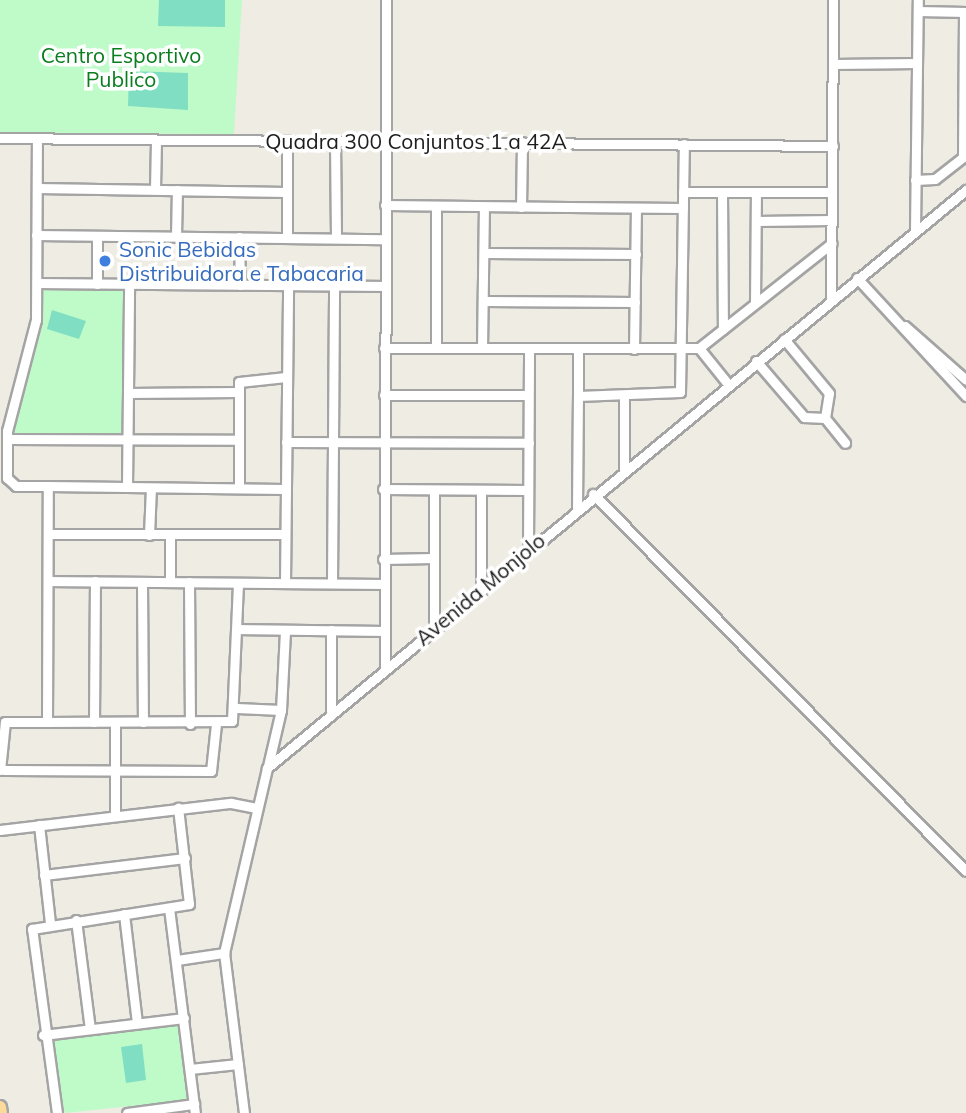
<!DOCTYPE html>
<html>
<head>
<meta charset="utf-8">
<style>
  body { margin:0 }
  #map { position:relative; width:966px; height:1113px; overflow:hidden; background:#efece3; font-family:Mulish,sans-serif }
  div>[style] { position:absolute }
  .park>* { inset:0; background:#bffac9 }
  .pitch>* { inset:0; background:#80dfc2 }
  .roads { filter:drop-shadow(2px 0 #a4a4a4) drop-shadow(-2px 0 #a4a4a4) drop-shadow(0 2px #a4a4a4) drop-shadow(0 -2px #a4a4a4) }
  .minor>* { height:9px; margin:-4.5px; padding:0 4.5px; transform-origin:4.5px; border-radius:4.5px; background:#fff }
  .major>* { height:12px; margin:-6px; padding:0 6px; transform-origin:6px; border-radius:6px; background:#fcda9a }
  .dots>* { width:19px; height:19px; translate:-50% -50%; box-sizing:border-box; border:4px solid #fff; border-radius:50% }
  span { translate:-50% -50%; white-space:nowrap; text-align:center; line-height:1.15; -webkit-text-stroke:7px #fff; paint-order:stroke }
  .park-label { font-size:21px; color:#0a7d1e }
  .street-label { font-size:21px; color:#1d1d1d }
  .shop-label { font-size:21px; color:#366cbe }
  .left { translate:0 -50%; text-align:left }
</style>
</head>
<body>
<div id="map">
  <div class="park">
    <div style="clip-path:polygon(0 0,242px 0,234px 134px,0 133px)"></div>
    <div style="clip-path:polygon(125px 289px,123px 434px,12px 433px,44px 290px)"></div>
    <div style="clip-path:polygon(180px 1024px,188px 1100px,65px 1113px,47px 1041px)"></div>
  </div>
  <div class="pitch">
    <div style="clip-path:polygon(159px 0,225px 0,225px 27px,158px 26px)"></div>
    <div style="clip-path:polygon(129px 71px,188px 73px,188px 110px,128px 106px)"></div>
    <div style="clip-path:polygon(52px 310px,86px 321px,79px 339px,47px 329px)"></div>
    <div style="clip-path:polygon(142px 1044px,146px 1080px,126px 1083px,121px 1047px)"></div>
  </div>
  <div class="roads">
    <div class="minor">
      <div style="left:918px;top:11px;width:48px;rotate:1.2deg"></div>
      <div style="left:833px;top:64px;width:84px;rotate:-0.7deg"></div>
      <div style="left:0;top:138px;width:833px;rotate:0.55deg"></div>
      <div style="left:335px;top:141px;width:97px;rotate:89.4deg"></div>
      <div style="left:963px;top:157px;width:145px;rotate:-89.6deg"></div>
      <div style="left:915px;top:180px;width:20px;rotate:-3deg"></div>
      <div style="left:935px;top:179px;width:39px;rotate:-38deg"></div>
      <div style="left:37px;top:188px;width:250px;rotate:0.9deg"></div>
      <div style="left:155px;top:189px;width:49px;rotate:-88.8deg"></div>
      <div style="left:683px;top:192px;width:149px"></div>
      <div style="left:722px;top:193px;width:136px;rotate:89.6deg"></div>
      <div style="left:385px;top:205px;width:298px;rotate:0.6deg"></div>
      <div style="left:436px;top:206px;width:142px;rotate:90deg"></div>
      <div style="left:521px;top:207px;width:65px;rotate:-89.1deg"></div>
      <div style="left:756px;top:221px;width:76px;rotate:-0.8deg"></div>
      <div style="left:915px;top:231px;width:231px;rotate:-89.3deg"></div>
      <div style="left:36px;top:235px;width:349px;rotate:0.7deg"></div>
      <div style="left:176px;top:236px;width:46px;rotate:-88.8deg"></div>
      <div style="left:239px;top:237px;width:48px;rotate:88.8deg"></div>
      <div style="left:287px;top:237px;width:97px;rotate:-90deg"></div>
      <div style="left:485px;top:253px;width:151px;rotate:0.4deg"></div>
      <div style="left:857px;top:278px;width:161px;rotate:47.3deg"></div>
      <div style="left:39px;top:283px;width:345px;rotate:0.5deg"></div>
      <div style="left:97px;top:284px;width:47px;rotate:-90deg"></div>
      <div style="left:831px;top:300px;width:300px;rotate:-89.6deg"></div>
      <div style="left:484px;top:301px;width:151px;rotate:0.4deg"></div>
      <div style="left:755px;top:303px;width:111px;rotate:-89.5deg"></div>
      <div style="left:905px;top:326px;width:81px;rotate:41.5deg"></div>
      <div style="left:384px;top:348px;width:315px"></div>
      <div style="left:699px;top:348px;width:169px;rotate:-38.3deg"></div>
      <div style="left:482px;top:348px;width:141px;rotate:-89.2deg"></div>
      <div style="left:699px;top:348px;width:46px;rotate:51.1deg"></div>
      <div style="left:578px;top:349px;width:47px;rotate:90deg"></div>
      <div style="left:578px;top:396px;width:102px;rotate:-2.2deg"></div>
      <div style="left:680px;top:392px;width:248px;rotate:-89.1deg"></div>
      <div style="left:634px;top:349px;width:141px;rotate:-89.2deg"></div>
      <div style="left:756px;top:361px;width:74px;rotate:49.4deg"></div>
      <div style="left:804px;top:417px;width:21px;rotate:3deg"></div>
      <div style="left:825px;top:418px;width:25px;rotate:-81deg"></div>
      <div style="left:829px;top:393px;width:70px;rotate:-129.8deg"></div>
      <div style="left:128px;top:393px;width:110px;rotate:-0.5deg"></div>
      <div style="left:384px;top:395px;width:144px"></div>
      <div style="left:825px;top:418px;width:32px;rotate:51deg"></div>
      <div style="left:7px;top:439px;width:231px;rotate:0.2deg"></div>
      <div style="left:286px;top:442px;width:243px;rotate:0.2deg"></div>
      <div style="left:624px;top:469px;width:72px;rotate:-90deg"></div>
      <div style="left:48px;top:486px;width:236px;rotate:0.7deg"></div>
      <div style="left:127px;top:487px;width:202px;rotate:-89.4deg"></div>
      <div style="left:239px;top:488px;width:106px;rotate:-90deg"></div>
      <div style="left:239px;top:382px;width:47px;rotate:-6.1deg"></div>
      <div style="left:383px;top:489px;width:145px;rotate:0.4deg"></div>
      <div style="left:481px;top:490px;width:98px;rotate:90deg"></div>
      <div style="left:593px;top:494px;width:530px;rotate:45.31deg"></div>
      <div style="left:577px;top:508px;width:112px;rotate:-89.5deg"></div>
      <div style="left:48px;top:534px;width:236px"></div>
      <div style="left:149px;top:535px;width:47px;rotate:-87.6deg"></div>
      <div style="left:528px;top:549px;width:201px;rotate:-89.7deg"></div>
      <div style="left:383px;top:559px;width:50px;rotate:-1.1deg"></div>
      <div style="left:48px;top:581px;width:333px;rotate:0.5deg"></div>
      <div style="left:142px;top:582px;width:140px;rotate:89.6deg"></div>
      <div style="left:170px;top:582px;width:47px;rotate:-90deg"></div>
      <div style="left:189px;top:582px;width:142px;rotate:89.6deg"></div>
      <div style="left:285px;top:583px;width:297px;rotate:-89.4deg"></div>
      <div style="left:332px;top:583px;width:297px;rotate:-89.6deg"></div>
      <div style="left:434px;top:626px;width:135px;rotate:-90deg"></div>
      <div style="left:238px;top:629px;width:143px;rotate:0.8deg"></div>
      <div style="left:331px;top:630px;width:81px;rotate:90deg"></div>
      <div style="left:385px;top:669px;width:669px;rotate:-89.91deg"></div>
      <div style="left:237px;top:708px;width:44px;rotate:2.6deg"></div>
      <div style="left:47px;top:722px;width:185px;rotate:-0.3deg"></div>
      <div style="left:232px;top:721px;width:138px;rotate:-87.5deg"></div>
      <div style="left:94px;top:722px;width:141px;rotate:-89.6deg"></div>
      <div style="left:268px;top:766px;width:57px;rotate:-76.9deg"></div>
      <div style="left:281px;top:710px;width:80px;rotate:-87.1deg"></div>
      <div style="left:0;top:770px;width:48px;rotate:-84.1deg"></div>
      <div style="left:5px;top:722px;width:42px"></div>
      <div style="left:47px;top:722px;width:236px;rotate:-89.8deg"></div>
      <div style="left:48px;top:486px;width:32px;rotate:180deg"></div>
      <div style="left:16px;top:486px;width:12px;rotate:-138deg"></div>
      <div style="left:7px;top:478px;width:47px;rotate:-90deg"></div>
      <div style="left:7px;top:431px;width:115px;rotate:-75.4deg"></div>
      <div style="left:36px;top:320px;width:182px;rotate:-89.7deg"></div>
      <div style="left:4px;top:770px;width:207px;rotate:0.3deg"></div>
      <div style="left:211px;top:771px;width:47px;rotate:-83.9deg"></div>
      <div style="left:115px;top:816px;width:94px;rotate:-90deg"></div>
      <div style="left:39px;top:825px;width:99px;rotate:83.6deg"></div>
      <div style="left:0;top:830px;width:233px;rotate:-6.7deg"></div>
      <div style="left:231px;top:803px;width:26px;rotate:11deg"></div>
      <div style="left:44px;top:875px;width:142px;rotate:-6.9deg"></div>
      <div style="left:169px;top:908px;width:207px;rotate:82.8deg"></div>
      <div style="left:124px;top:914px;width:110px;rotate:83.2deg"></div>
      <div style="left:76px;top:920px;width:110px;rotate:82.7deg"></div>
      <div style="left:177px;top:960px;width:48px;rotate:-8.5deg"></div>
      <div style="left:43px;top:1035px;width:142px;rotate:-6.9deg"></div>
      <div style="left:190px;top:1069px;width:48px;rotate:-5.9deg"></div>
      <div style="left:57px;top:1113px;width:186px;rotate:-97.7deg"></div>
      <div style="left:32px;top:929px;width:159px;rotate:-9deg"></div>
      <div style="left:189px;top:904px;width:97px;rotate:-96.5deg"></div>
      <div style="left:127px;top:1113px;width:68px;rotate:-7.7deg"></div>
      <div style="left:244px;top:1113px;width:161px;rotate:-97.1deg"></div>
      <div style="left:224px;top:953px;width:190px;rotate:-76.9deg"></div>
      <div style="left:267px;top:768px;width:907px;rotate:-39.59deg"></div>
    </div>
    <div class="major">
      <div style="left:0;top:1107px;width:6px;rotate:81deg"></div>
    </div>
  </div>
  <div class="dots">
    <div style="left:105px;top:261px;background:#3f7fe0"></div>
  </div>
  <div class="park-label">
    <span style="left:121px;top:67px">Centro Esportivo<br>Publico</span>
  </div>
  <div class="street-label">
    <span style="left:416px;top:141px">Quadra 300 Conjuntos 1 a 42A</span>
    <span style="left:480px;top:589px;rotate:-40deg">Avenida Monjolo</span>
  </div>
  <div class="shop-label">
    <span class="left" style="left:119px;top:261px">Sonic Bebidas<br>Distribuidora e Tabacaria</span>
  </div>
</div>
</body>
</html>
